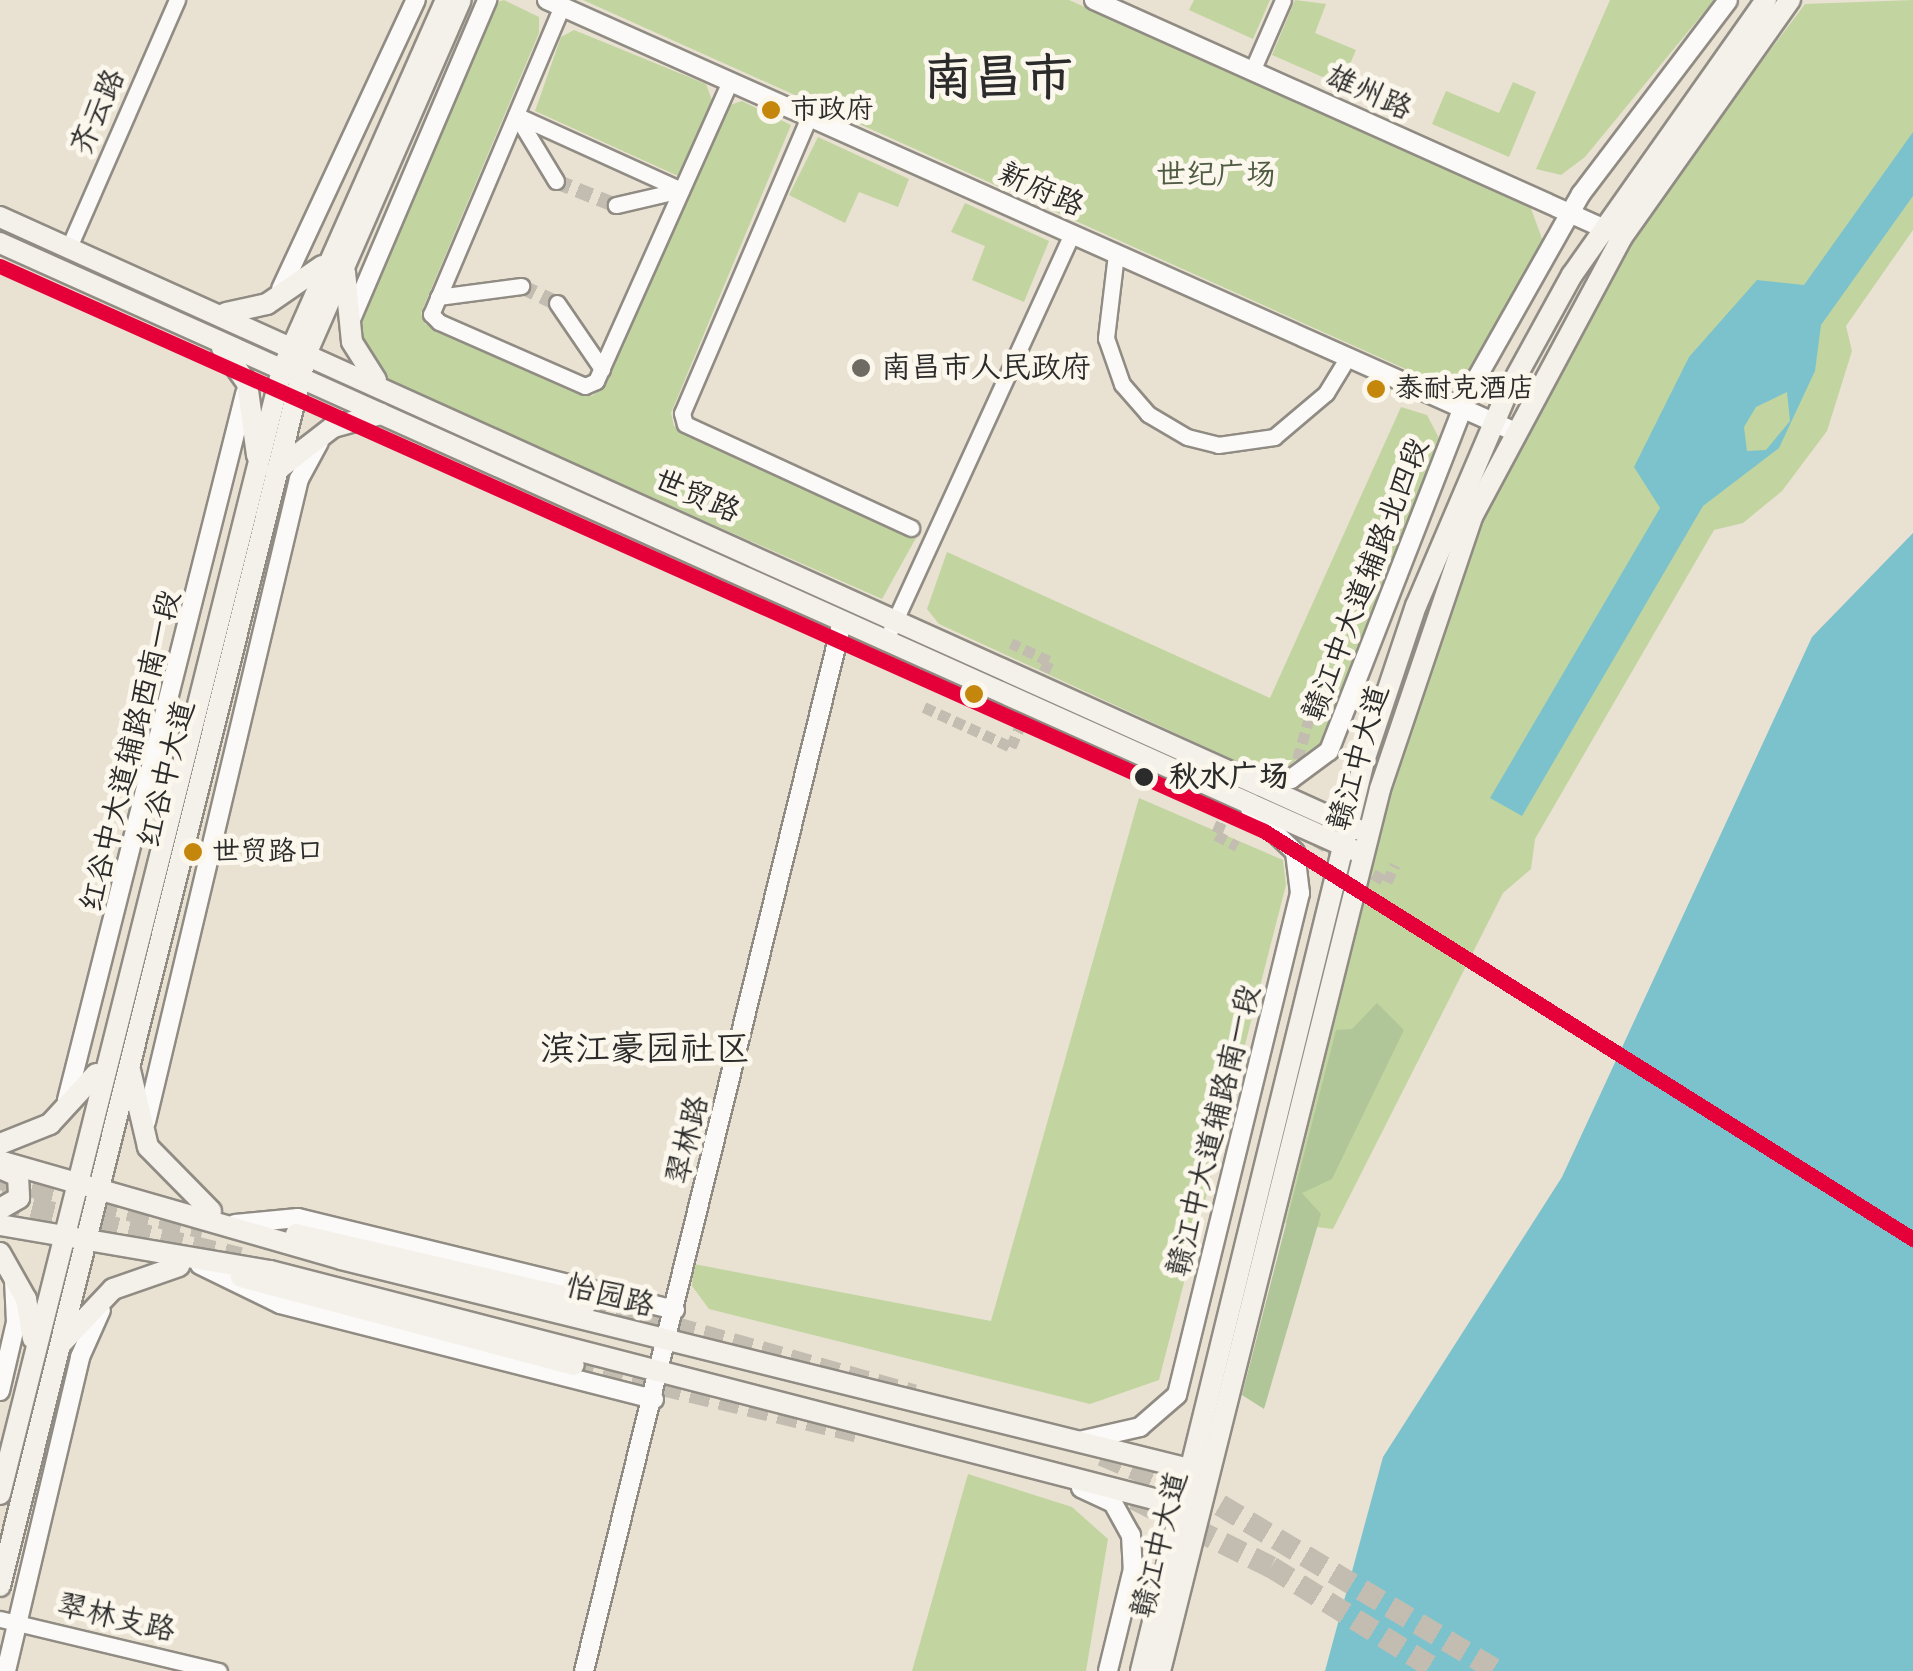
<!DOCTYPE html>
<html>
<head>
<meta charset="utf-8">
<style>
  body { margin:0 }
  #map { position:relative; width:1913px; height:1671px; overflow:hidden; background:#e9e1d2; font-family:Pangolin,"LXGW WenKai TC",sans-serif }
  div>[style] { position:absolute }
  .green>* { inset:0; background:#c2d5a0 }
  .forest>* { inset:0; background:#b0c698 }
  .water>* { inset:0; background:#7cc2cd }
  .pedestrian-tunnel>* { height:11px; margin-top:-5.5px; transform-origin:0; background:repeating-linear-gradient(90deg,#c3bdb1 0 11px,transparent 0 16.5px) }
  .minor-tunnel>* { height:15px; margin-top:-7.5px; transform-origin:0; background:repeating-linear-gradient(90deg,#c3bdb1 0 15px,transparent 0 23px) }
  .secondary-tunnel>* { height:20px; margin-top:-10px; transform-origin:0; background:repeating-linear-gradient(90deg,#c3bdb1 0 20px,transparent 0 30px) }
  .primary-tunnel>* { height:22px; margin-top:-11px; transform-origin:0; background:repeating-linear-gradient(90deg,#c3bdb1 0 22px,transparent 0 33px) }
  .roads { filter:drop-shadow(2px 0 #908c84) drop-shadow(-2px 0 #908c84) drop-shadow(0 2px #908c84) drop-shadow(0 -2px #908c84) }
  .minor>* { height:15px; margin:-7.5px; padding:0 7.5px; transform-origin:7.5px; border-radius:7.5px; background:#fcfaf8 }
  .tertiary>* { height:18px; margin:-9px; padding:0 9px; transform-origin:9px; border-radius:9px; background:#fcfaf8 }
  .secondary>* { height:20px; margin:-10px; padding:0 10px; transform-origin:10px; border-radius:10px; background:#f4f0ea }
  .metro-1>* { height:15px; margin:-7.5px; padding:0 7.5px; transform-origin:7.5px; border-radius:7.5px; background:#e60039 }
  .dots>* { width:28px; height:28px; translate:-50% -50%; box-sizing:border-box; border:5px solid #fbf7ec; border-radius:50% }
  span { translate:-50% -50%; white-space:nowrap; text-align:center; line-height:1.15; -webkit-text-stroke:10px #fbf7ec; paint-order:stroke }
  .bus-label { font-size:28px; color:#2b2b2b }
  .left { translate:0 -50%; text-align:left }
  .street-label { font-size:30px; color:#2b2b2b }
  .park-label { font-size:30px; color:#4f5b42 }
  .poi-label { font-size:30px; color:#2b2b2b }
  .stop-label { font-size:30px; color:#2b2b2b; font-weight:700 }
  .quarter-label { font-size:35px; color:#2b2b2b }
  .town-label { font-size:50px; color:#2b2b2b; font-weight:700 }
</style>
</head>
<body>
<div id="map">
  <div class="green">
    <div style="clip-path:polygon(504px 0,539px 17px,539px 33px,421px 313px,425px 324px,592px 396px,605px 386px,727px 106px,742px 101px,791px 125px,671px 413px,674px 426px,916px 538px,882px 599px,383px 379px,359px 341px,356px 316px,494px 3px)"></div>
    <div style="clip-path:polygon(583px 0,1069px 0,1530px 206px,1544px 244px,1471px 375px,1439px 384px)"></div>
    <div style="clip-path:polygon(1194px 0,1270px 0,1253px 39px,1189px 10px)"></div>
    <div style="clip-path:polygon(1295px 0,1326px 4px,1315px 33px,1356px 50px,1341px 85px,1272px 55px)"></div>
    <div style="clip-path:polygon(1610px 0,1714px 0,1585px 157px,1561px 175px,1536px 169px)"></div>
    <div style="clip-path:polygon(1913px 0,1913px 230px,1846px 326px,1852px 351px,1827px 431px,1782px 491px,1743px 523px,1714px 530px,1535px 839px,1531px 869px,1503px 893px,1333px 1229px,1285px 1223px,1400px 755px,1476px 536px,1542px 395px,1665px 190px,1805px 4px)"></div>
    <div style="clip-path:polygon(574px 30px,706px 84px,713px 103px,678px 176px,535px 111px,561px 37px)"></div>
    <div style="clip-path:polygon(1513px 82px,1536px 92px,1509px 157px,1432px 124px,1446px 91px,1499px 113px)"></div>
    <div style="clip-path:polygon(818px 137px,909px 179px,898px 207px,859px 192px,845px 223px,789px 195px)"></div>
    <div style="clip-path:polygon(965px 203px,1049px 241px,1024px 302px,972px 280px,985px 246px,951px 232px)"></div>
    <div style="clip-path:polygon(1401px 407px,1427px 415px,1441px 442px,1328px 738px,1283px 769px,1262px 773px,939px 624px,927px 609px,947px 552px,1270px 698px)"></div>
    <div style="clip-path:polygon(1139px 798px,1283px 860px,1286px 885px,1159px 1380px,1090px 1404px,709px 1309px,692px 1286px,694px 1264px,991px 1321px)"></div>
    <div style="clip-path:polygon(968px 1474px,1072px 1507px,1108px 1539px,1086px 1671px,912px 1671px)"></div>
  </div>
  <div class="forest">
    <div style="clip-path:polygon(1377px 1003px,1404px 1030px,1332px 1179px,1302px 1193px,1321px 1214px,1264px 1409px,1242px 1395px,1336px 1030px,1352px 1029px)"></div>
  </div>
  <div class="water">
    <div style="clip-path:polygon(evenodd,1913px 132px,1913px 196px,1821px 325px,1815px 371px,1779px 448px,1703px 506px,1522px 816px,1490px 798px,1660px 508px,1634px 467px,1689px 357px,1757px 280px,1804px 285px,1913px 132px,1787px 392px,1790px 421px,1766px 450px,1747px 451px,1744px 427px,1756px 407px,1787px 392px)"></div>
    <div style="clip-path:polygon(1913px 533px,1913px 1671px,1325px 1671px,1383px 1457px,1562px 1177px,1812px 637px)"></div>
  </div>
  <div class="pedestrian-tunnel">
    <div style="left:924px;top:707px;width:96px;rotate:24.7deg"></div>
    <div style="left:1011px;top:747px;width:94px;rotate:-66.2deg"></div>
    <div style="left:1049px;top:661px;width:42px;rotate:-154.7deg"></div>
    <div style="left:1293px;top:775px;width:58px;rotate:-74.1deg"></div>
    <div style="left:1234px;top:792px;width:47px;rotate:112.7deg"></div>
    <div style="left:1216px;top:835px;width:24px;rotate:28deg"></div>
    <div style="left:1316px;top:841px;width:82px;rotate:30deg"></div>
    <div style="left:1387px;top:882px;width:19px;rotate:-65deg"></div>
  </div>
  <div class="minor-tunnel">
    <div style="left:556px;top:181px;width:65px;rotate:21.8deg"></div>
    <div style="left:521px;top:286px;width:40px;rotate:25deg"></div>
  </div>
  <div class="secondary-tunnel">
    <div style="left:588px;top:1302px;width:339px;rotate:15.8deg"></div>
    <div style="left:574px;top:1365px;width:293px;rotate:13.4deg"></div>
  </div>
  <div class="primary-tunnel">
    <div style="left:0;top:1179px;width:209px;rotate:13.6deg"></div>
    <div style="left:0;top:1200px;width:247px;rotate:13.6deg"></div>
    <div style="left:1102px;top:1455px;width:128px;rotate:23deg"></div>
    <div style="left:1220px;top:1505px;width:323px;rotate:30.9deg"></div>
    <div style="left:1134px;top:1499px;width:153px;rotate:26.4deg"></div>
    <div style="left:1271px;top:1567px;width:197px;rotate:31.9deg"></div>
  </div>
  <div class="roads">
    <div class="minor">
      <div style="left:562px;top:6px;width:335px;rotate:113deg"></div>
      <div style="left:431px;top:314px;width:11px;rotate:45deg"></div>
      <div style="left:439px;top:322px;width:159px;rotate:23.7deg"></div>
      <div style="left:585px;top:386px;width:12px;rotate:-24deg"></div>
      <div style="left:596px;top:381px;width:329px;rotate:-65.9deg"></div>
      <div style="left:1252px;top:71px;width:77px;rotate:-66.4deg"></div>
      <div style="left:809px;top:117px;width:322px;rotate:113.2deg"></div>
      <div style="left:682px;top:413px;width:11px;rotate:75deg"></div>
      <div style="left:685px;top:424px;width:249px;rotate:24.7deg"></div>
      <div style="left:556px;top:181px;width:77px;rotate:-121.2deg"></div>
      <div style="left:516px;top:115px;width:181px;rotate:24.4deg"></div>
      <div style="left:681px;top:190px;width:67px;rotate:167deg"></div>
      <div style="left:69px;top:247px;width:270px;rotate:-66.4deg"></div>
      <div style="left:1116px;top:254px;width:85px;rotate:96.8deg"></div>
      <div style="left:1106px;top:338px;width:49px;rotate:70.8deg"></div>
      <div style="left:1122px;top:384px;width:40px;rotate:49deg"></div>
      <div style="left:1148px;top:414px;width:45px;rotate:30.5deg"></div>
      <div style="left:1187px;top:437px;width:32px;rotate:14deg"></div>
      <div style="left:1218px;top:445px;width:57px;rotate:-8.1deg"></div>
      <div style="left:1274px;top:437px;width:68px;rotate:-40.2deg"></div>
      <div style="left:1326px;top:393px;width:42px;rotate:-58.6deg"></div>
      <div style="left:438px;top:297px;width:84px;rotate:-7.5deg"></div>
      <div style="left:557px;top:303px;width:80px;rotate:55.7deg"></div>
      <div style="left:891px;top:629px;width:434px;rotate:-65.4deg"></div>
      <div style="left:0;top:1619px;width:225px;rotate:13.4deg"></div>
    </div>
    <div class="tertiary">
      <div style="left:547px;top:0;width:1058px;rotate:24.04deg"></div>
      <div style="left:1094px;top:0;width:570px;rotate:24.14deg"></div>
      <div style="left:281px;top:289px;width:319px;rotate:-65deg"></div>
      <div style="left:352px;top:317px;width:345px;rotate:-66.9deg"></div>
      <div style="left:1252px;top:782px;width:39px;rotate:-4deg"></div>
      <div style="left:1291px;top:779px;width:47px;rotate:-36.4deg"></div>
      <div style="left:1329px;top:751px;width:388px;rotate:-68.7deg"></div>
      <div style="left:1470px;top:390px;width:225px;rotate:-60.5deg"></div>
      <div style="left:1581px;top:194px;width:243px;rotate:-52.8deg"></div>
      <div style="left:67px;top:1100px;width:728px;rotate:-75.85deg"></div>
      <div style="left:146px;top:1122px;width:661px;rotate:-76.62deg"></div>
      <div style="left:299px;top:479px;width:42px;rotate:-61.6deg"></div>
      <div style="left:235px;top:1224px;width:63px;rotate:-5.4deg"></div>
      <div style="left:298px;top:1218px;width:388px;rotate:13.7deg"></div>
      <div style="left:200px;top:1265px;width:89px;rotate:26deg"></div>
      <div style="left:280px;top:1304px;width:386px;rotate:14.3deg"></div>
      <div style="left:0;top:1391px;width:71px;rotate:-76.9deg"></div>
      <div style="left:16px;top:1322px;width:42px;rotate:-92.7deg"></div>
      <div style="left:1079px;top:1441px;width:63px;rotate:-12.9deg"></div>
      <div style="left:1140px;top:1427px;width:49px;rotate:-40.9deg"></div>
      <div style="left:1177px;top:1395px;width:517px;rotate:-76.23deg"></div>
      <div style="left:1300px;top:893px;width:41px;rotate:-97deg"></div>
      <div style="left:1295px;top:852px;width:62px;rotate:-136.3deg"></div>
      <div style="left:1081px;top:1488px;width:35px;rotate:25deg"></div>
      <div style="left:1113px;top:1503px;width:37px;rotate:61deg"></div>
      <div style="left:1131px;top:1535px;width:34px;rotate:87deg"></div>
      <div style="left:1133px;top:1569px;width:105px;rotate:103.8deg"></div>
      <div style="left:6px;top:1671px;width:323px;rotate:-76.7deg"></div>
      <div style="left:80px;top:1357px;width:51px;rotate:-65.9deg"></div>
      <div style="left:584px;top:1671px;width:1080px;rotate:-76.18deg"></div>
    </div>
    <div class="secondary">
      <div style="left:0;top:217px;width:1489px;rotate:24.28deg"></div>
      <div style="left:0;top:243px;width:1483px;rotate:24.16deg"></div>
      <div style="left:345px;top:272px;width:70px;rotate:84.3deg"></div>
      <div style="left:352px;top:342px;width:45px;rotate:57.7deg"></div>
      <div style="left:226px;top:313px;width:42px;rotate:-12.4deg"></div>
      <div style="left:267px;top:304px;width:67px;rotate:-34.6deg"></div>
      <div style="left:222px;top:348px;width:43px;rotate:54.5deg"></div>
      <div style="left:247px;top:383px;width:73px;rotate:82.1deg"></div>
      <div style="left:276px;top:471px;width:72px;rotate:-37.7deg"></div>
      <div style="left:333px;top:427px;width:50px;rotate:-15.2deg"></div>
      <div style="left:130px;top:1070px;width:79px;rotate:76.8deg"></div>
      <div style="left:148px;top:1147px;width:90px;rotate:45.5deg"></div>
      <div style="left:0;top:1144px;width:54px;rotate:-21.8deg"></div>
      <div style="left:50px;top:1124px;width:68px;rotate:-47.4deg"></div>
      <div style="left:0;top:1161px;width:355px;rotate:16deg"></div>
      <div style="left:341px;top:1259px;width:887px;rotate:13.9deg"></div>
      <div style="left:0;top:1168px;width:20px;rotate:24deg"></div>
      <div style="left:18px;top:1176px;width:22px;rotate:87deg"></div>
      <div style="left:19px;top:1198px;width:22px;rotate:150deg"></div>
      <div style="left:0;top:1225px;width:274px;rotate:9.7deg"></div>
      <div style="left:270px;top:1271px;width:953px;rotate:14.46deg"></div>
      <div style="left:296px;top:1234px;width:300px;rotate:13.1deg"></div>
      <div style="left:0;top:1253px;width:53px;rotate:60.5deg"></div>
      <div style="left:26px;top:1299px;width:40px;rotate:80deg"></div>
      <div style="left:241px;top:1277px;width:344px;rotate:14.8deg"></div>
      <div style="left:62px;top:1343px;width:74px;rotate:-46.6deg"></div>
      <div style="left:113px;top:1289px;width:70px;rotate:-19.2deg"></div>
      <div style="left:0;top:1494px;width:1159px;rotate:-75.92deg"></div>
      <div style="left:282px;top:370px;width:405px;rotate:-66.1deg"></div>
      <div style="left:0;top:1586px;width:1272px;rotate:-76.03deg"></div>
      <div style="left:307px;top:352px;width:384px;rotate:-66.4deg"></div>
      <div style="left:1141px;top:1671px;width:937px;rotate:-76.23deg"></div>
      <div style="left:1364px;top:761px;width:163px;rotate:-71.5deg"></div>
      <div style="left:1416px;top:606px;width:229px;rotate:-66.9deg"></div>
      <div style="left:1506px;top:395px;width:137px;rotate:-61.2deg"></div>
      <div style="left:1572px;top:275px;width:337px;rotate:-54.8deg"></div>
      <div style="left:1160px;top:1671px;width:909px;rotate:-75.99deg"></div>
      <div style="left:1380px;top:789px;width:289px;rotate:-71.3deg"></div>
      <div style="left:1473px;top:515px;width:315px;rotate:-61.8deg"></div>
      <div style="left:1622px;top:237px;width:291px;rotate:-54.7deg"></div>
    </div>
  </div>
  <div class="metro-1">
    <div style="left:0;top:266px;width:1385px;rotate:24.08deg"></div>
    <div style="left:1264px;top:831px;width:767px;rotate:32.16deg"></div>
  </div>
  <div class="dots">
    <div style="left:771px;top:110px;background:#c4870b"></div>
    <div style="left:861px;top:368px;background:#6e6b65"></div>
    <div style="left:1376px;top:389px;background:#c4870b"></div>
    <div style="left:974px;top:694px;background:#c4870b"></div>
    <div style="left:1144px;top:777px;background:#2b2b2b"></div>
    <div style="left:193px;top:852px;background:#c4870b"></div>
  </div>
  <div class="bus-label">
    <span class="left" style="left:790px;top:110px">市政府</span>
    <span class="left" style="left:1395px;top:389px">泰耐克酒店</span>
    <span class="left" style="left:212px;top:852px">世贸路口</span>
  </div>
  <div class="street-label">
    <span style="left:1369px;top:93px;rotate:24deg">雄州路</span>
    <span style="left:98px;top:112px;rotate:-66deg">齐云路</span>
    <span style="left:1041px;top:190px;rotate:24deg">新府路</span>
    <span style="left:697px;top:496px;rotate:24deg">世贸路</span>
    <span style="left:1366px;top:580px;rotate:-69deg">赣江中大道辅路北四段</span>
    <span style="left:131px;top:751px;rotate:-76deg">红谷中大道辅路西南一段</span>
    <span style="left:1359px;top:758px;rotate:-74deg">赣江中大道</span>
    <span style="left:167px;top:774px;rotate:-76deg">红谷中大道</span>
    <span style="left:1214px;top:1131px;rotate:-76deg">赣江中大道辅路南一段</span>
    <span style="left:688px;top:1140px;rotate:-76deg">翠林路</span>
    <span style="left:610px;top:1296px;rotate:14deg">怡园路</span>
    <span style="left:1160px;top:1545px;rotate:-76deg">赣江中大道</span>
    <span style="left:116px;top:1618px;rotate:13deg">翠林支路</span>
  </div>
  <div class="park-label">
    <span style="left:1216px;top:175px">世纪广场</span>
  </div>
  <div class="poi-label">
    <span class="left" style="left:881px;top:368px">南昌市人民政府</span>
  </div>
  <div class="stop-label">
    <span class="left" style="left:1169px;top:777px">秋水广场</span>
  </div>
  <div class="quarter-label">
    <span style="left:645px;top:1049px">滨江豪园社区</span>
  </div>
  <div class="town-label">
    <span style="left:998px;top:79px">南昌市</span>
  </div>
</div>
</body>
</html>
